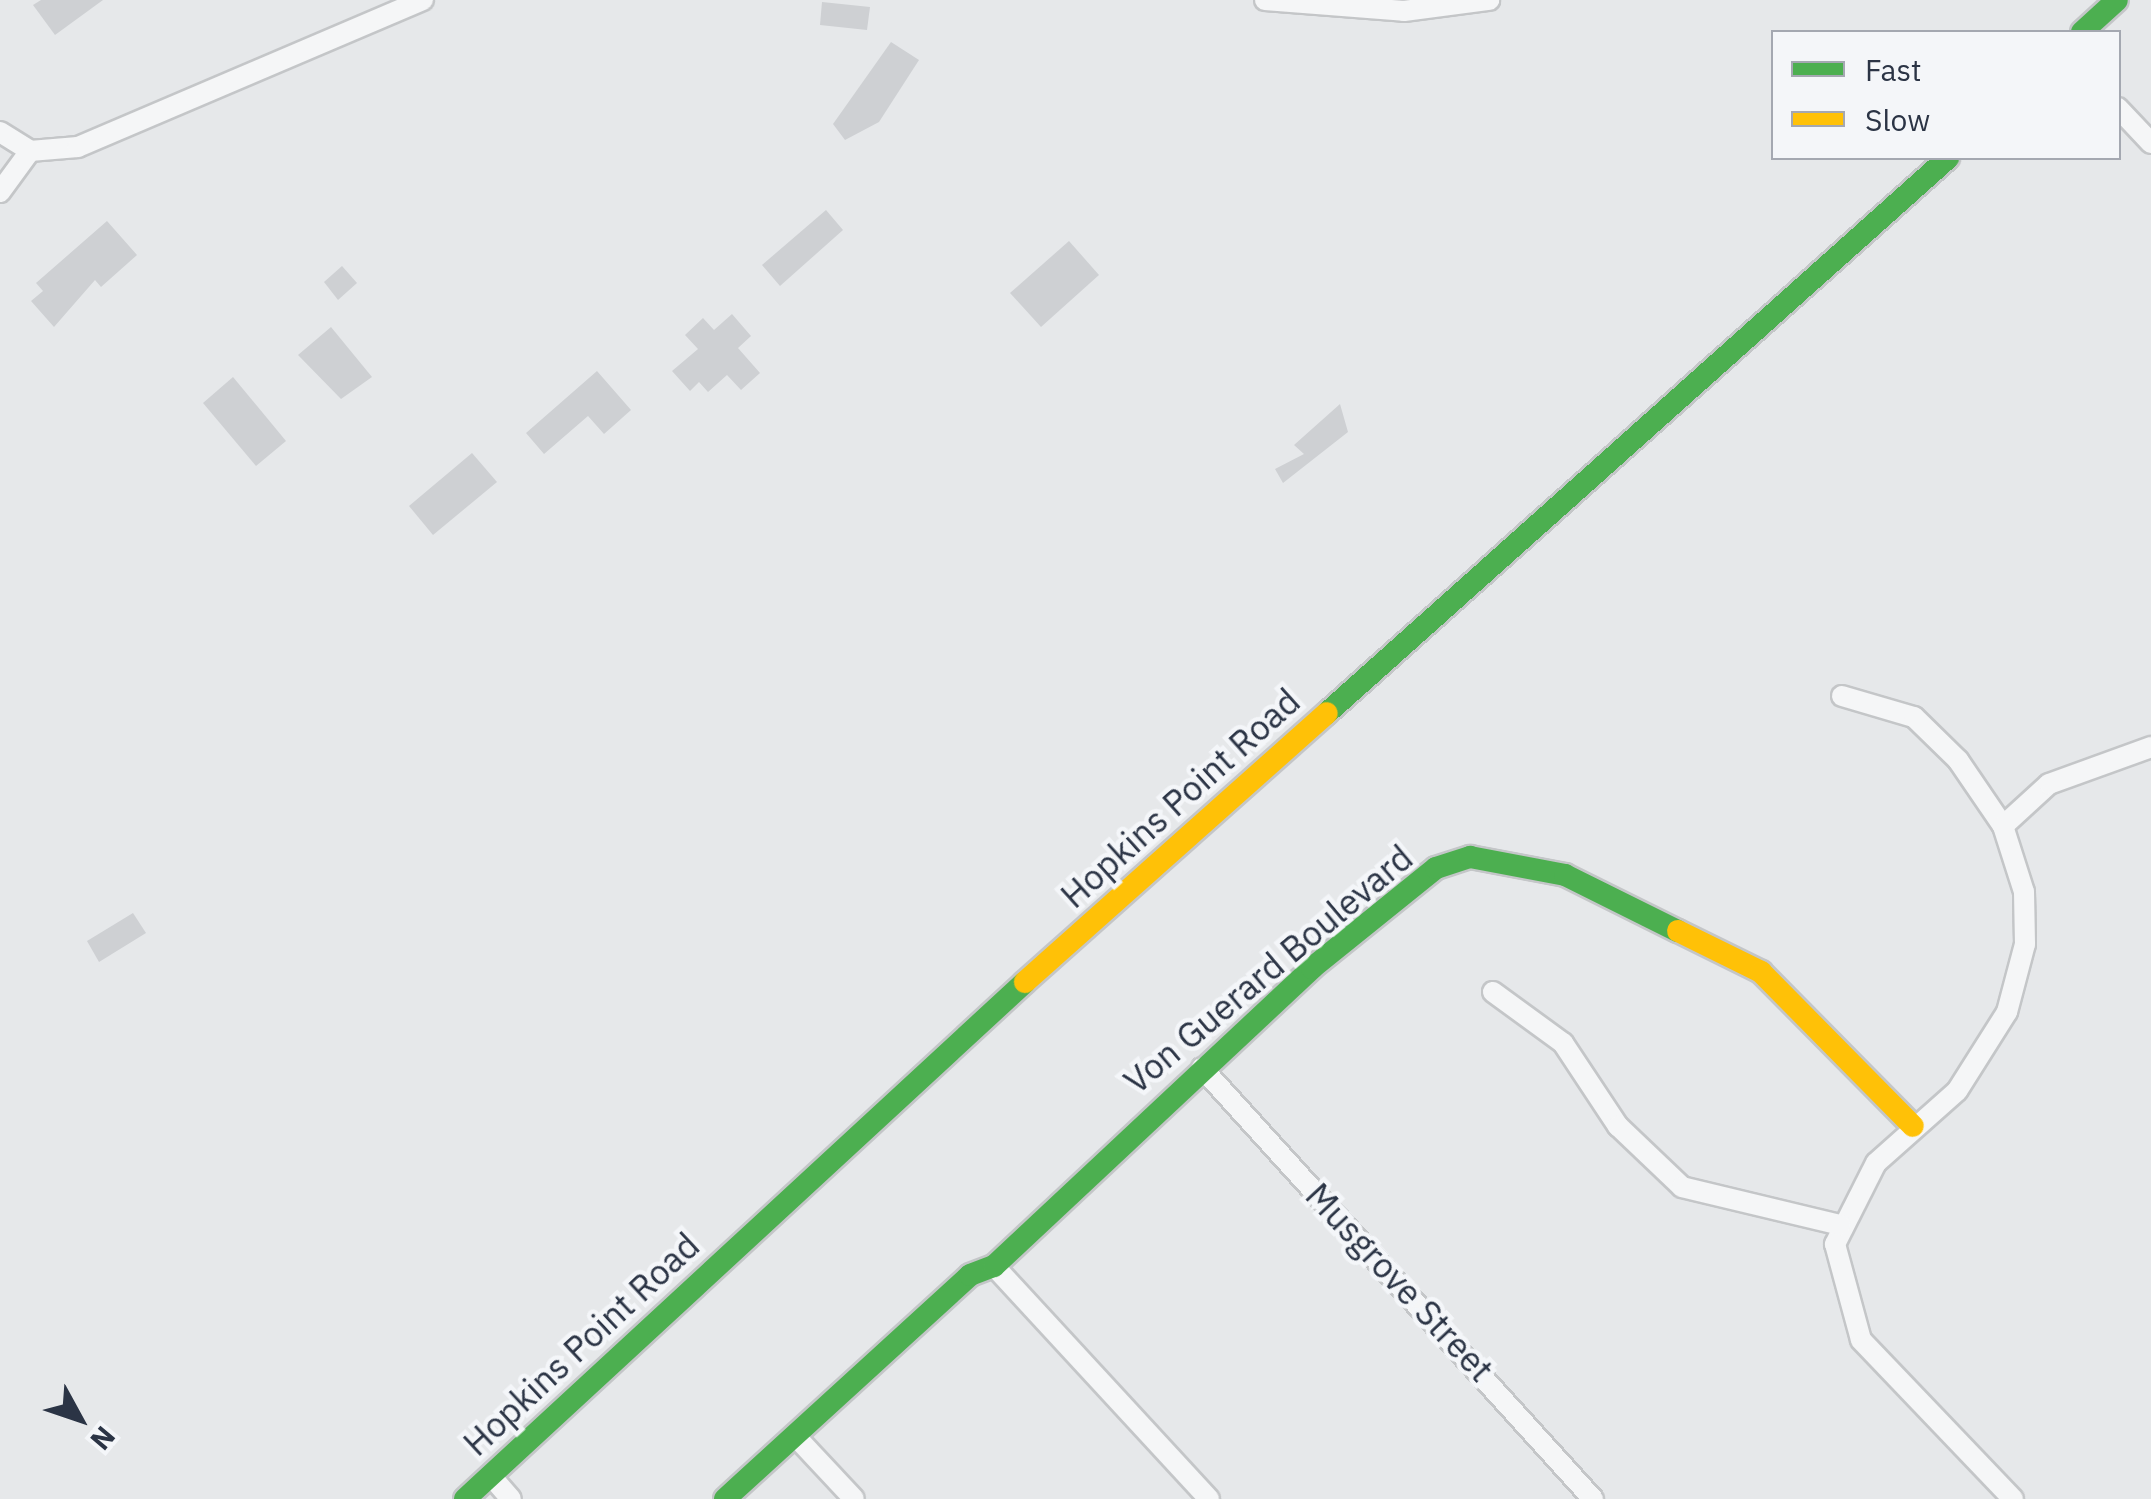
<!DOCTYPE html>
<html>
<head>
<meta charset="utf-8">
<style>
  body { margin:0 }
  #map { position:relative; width:2151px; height:1499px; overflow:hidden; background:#e6e8ea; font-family:"IBM Plex Sans",sans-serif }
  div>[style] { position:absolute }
  .building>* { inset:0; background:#ced0d3 }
  .roads { filter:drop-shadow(2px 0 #c4c6c8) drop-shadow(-2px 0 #c4c6c8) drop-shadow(0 2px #c4c6c8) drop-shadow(0 -2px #c4c6c8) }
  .street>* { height:20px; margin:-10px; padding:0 10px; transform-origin:10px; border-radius:10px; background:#f5f6f7 }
  .fast>* { height:22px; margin:-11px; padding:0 11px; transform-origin:11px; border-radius:11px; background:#4caf50 }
  .slow>* { height:22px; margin:-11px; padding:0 11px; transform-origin:11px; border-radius:11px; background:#ffc107 }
  span { translate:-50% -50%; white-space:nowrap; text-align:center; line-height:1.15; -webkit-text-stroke:9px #f4f6f9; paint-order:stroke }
  .street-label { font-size:35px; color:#2b3445 }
  .legend { position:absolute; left:1771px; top:30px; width:350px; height:130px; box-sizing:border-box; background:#f4f6f9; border:2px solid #a4a8b1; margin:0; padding:12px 18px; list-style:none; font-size:30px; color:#2b3445 }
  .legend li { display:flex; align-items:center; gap:20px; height:50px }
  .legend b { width:50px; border:2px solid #a4a8b1 }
  .north { position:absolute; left:30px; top:1369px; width:100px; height:100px; -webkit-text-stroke:8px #f4f6f9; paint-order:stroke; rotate:130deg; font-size:28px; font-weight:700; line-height:40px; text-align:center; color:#2b3445 }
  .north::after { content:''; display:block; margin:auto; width:35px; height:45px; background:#2b3445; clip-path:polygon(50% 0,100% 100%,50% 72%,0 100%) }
</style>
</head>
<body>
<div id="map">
  <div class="building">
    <div style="clip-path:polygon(41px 0,103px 0,55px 35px,33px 5px)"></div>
    <div style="clip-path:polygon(822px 2px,870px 7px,867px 30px,820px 25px)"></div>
    <div style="clip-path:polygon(891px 42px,919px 60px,879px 122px,845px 140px,833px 124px)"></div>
    <div style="clip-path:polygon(826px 210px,843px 230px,780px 286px,762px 265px)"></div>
    <div style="clip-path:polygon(107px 221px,137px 255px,101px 287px,95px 280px,54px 327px,31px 301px,43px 291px,36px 283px)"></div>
    <div style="clip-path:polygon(1069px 241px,1099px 275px,1041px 327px,1010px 293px)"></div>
    <div style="clip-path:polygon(342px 266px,357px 283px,338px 300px,324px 282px)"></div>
    <div style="clip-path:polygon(732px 314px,751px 336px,738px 348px,760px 373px,741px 390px,727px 375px,708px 392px,699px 382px,690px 391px,672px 371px,698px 349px,685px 335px,703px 318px,714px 330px)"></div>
    <div style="clip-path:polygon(331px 327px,372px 377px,341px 399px,298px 355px)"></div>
    <div style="clip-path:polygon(597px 371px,631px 410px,604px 434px,588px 416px,544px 454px,526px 433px)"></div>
    <div style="clip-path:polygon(233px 377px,286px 441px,256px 466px,203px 403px)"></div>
    <div style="clip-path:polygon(1340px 404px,1348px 432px,1283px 483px,1275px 469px,1304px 454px,1294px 445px)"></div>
    <div style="clip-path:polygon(472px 453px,497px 482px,433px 535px,409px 506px)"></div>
    <div style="clip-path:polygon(133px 913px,146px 933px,99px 962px,87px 941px)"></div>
  </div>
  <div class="roads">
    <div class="street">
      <div style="left:1265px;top:0;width:139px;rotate:4.5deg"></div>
      <div style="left:1404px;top:11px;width:86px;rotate:-7.4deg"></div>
      <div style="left:2118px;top:108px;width:48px;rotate:46.7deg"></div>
      <div style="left:0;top:132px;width:36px;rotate:32deg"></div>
      <div style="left:30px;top:151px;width:48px;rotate:-4.8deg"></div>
      <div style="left:78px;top:147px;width:375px;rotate:-23.1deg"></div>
      <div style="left:0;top:192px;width:51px;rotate:-53.8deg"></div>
      <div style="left:1842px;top:696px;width:75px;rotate:16.3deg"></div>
      <div style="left:1914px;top:717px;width:62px;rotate:44.3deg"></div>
      <div style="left:1958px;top:760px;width:80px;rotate:55.7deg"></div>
      <div style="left:2003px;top:826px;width:69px;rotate:72.3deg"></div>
      <div style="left:2024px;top:892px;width:52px;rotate:88.9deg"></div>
      <div style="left:2025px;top:944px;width:70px;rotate:104.8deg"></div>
      <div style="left:2007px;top:1012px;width:93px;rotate:122.3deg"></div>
      <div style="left:1957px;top:1091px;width:108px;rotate:138.4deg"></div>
      <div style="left:1876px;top:1163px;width:91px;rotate:116.8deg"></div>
      <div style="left:1835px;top:1244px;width:99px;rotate:74.8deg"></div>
      <div style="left:1861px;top:1340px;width:220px;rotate:46.3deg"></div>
      <div style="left:2003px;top:826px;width:62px;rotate:-42.4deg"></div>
      <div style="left:2049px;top:784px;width:109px;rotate:-19.9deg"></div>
      <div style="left:1493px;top:992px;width:87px;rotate:36.1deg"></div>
      <div style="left:1563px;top:1043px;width:100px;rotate:56.5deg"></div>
      <div style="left:1618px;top:1126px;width:88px;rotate:43.6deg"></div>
      <div style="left:1682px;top:1187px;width:163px;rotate:13.5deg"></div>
      <div style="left:1202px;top:1068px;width:582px;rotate:47.79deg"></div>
      <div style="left:994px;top:1266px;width:317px;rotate:47.3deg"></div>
      <div style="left:797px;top:1438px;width:83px;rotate:46.9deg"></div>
      <div style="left:491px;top:1476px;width:30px;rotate:49deg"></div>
    </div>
    <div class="fast">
      <div style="left:2082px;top:32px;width:47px;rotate:-42.4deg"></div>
      <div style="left:1327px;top:713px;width:833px;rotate:-41.79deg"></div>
      <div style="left:465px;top:1499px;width:762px;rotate:-42.71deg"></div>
      <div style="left:725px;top:1499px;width:332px;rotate:-42.4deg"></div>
      <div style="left:970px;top:1275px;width:26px;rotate:-21deg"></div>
      <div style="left:994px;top:1266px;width:436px;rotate:-43.1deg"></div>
      <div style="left:1312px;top:968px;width:159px;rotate:-38.9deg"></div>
      <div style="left:1436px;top:868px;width:36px;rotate:-18deg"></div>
      <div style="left:1470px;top:857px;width:97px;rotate:10.7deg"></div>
      <div style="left:1565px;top:875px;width:126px;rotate:26.4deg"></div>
    </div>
    <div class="slow">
      <div style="left:1678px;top:931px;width:93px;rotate:26.3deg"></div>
      <div style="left:1761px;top:972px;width:216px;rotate:45.4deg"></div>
      <div style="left:1025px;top:982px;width:404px;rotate:-41.7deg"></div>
    </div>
  </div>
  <div class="street-label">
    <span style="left:1180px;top:798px;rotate:-42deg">Hopkins Point Road</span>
    <span style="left:1268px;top:969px;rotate:-40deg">Von Guerard Boulevard</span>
    <span style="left:1400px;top:1282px;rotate:47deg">Musgrove Street</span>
    <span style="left:581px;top:1344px;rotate:-43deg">Hopkins Point Road</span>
  </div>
  <ul class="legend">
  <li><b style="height:12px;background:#4caf50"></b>Fast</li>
  <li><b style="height:12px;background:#ffc107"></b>Slow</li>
  </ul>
  <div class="north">N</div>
</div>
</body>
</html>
